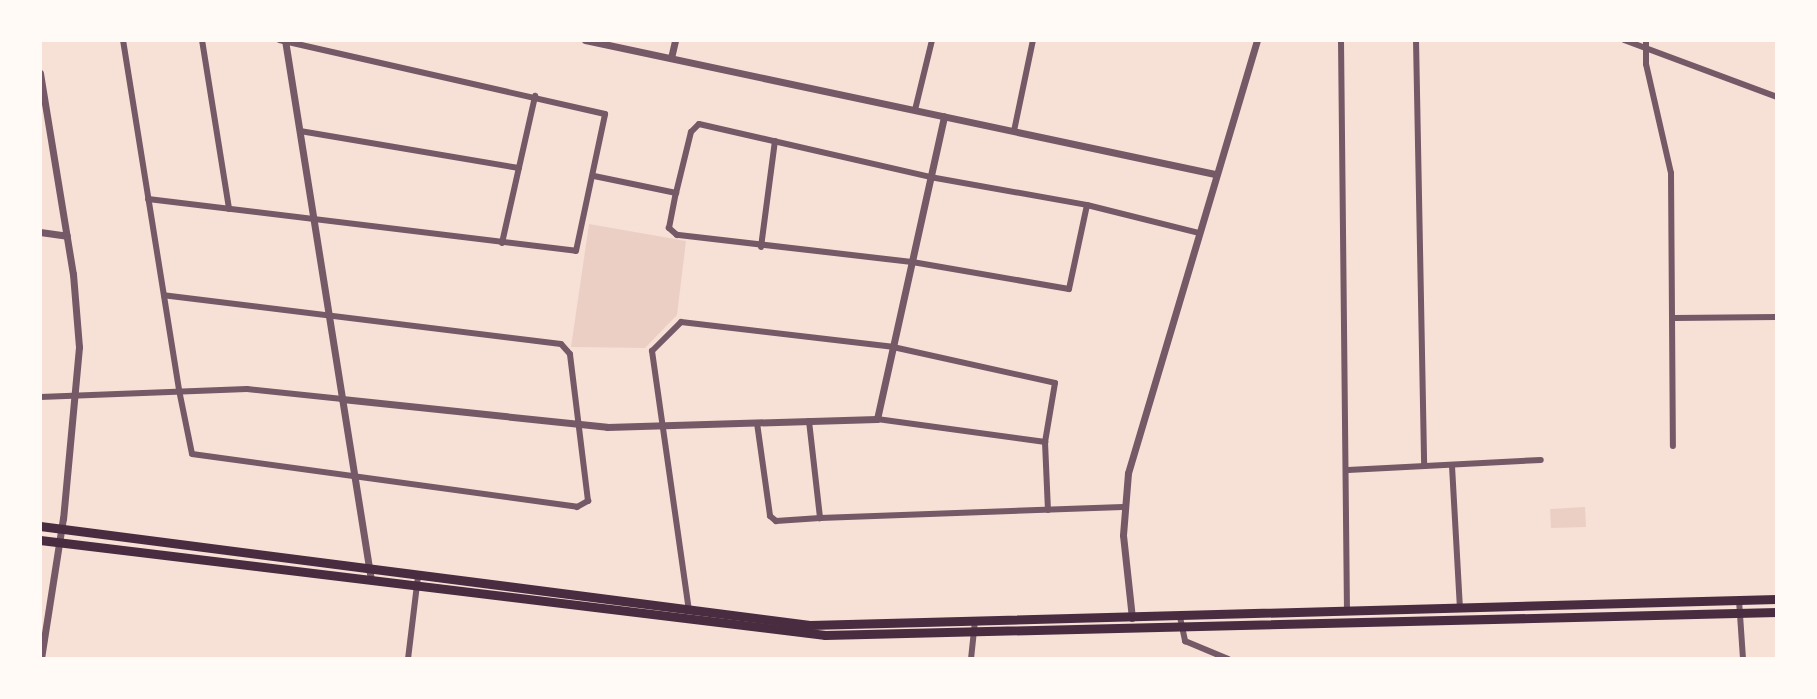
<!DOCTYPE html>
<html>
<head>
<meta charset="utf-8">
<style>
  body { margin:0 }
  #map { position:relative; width:1817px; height:699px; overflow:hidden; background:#f7e1d7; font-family:"PT Sans Narrow",sans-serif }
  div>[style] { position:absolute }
  .green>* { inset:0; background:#ebcfc5 }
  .minor>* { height:6px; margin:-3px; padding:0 3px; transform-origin:3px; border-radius:3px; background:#755966 }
  .tertiary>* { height:7px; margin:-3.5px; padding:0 3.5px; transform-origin:3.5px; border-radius:3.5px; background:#755966 }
  .primary>* { height:9px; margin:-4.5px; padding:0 4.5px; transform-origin:4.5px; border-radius:4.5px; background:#4a2c40 }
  span { translate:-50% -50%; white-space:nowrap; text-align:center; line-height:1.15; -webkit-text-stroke:8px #fffaf5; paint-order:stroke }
  .frame { position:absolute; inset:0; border:42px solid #fffaf5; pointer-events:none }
</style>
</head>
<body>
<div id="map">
  <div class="green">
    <div style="clip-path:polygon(589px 224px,686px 241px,677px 315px,645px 348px,571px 347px)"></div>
    <div style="clip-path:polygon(1585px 507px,1586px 527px,1551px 528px,1550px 509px)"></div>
  </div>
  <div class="minor">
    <div style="left:123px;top:40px;width:354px;rotate:80.9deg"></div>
    <div style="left:179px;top:390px;width:65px;rotate:78.5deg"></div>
    <div style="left:192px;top:454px;width:389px;rotate:7.8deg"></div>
    <div style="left:577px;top:507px;width:13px;rotate:-29deg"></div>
    <div style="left:588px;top:501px;width:148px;rotate:-97deg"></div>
    <div style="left:570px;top:354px;width:13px;rotate:-132deg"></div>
    <div style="left:561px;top:344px;width:400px;rotate:-173deg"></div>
    <div style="left:202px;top:40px;width:171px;rotate:80.9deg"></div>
    <div style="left:1341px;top:40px;width:571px;rotate:89.4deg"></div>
    <div style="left:1416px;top:40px;width:426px;rotate:88.9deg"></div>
    <div style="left:1624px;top:40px;width:163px;rotate:20.4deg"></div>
    <div style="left:1646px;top:40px;width:24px;rotate:90deg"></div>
    <div style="left:1646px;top:64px;width:112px;rotate:77.1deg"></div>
    <div style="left:1671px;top:173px;width:273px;rotate:89.6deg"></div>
    <div style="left:915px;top:110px;width:72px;rotate:-76.3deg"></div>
    <div style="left:699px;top:124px;width:237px;rotate:12.9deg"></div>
    <div style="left:930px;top:177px;width:159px;rotate:10.1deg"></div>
    <div style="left:1087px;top:205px;width:86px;rotate:102.1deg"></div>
    <div style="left:1069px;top:289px;width:159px;rotate:-170.2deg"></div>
    <div style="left:912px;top:262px;width:237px;rotate:-173.4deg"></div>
    <div style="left:677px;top:235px;width:11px;rotate:-139deg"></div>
    <div style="left:669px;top:228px;width:36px;rotate:-79deg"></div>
    <div style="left:676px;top:193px;width:63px;rotate:-76.2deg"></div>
    <div style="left:691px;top:132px;width:11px;rotate:-45deg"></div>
    <div style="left:300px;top:131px;width:222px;rotate:9.6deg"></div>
    <div style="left:1014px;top:131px;width:93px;rotate:-78.2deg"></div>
    <div style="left:594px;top:176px;width:84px;rotate:11.7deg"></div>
    <div style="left:148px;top:199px;width:431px;rotate:6.9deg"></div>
    <div style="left:576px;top:251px;width:140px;rotate:-78deg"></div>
    <div style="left:605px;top:114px;width:334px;rotate:-167.2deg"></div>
    <div style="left:1087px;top:205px;width:115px;rotate:14deg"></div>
    <div style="left:502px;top:243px;width:151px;rotate:-77.3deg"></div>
    <div style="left:761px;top:247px;width:107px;rotate:-82.5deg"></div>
    <div style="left:1674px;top:318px;width:103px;rotate:-0.6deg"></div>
    <div style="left:40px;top:397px;width:207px;rotate:-2.2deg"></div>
    <div style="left:247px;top:389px;width:96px;rotate:6deg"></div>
    <div style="left:877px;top:419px;width:170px;rotate:7.8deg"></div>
    <div style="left:809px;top:421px;width:98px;rotate:83.5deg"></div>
    <div style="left:820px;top:518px;width:303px;rotate:-2.1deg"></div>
    <div style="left:757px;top:423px;width:94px;rotate:82deg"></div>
    <div style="left:770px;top:516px;width:8px;rotate:40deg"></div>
    <div style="left:776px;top:521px;width:44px;rotate:-3.9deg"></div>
    <div style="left:1452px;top:466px;width:143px;rotate:86.8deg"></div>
    <div style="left:1348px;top:470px;width:193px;rotate:-3deg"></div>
    <div style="left:1739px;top:600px;width:59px;rotate:86.1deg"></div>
    <div style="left:689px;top:611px;width:263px;rotate:-98.1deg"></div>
    <div style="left:652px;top:351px;width:41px;rotate:-45deg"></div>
    <div style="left:681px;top:322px;width:213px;rotate:6.7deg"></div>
    <div style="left:893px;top:347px;width:166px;rotate:12.5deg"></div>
    <div style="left:1055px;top:383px;width:60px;rotate:99.6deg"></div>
    <div style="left:1045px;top:442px;width:68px;rotate:87.5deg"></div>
    <div style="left:1180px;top:617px;width:25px;rotate:78deg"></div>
    <div style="left:1185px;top:641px;width:47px;rotate:22.7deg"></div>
    <div style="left:408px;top:659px;width:84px;rotate:-83.1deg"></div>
    <div style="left:971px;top:659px;width:36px;rotate:-84deg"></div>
  </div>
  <div class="tertiary">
    <div style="left:285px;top:40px;width:547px;rotate:80.95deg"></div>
    <div style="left:585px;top:40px;width:644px;rotate:12.01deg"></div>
    <div style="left:671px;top:58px;width:18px;rotate:-77deg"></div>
    <div style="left:40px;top:73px;width:204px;rotate:80.7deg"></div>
    <div style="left:73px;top:274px;width:73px;rotate:85.3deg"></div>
    <div style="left:79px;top:347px;width:172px;rotate:95.3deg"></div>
    <div style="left:63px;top:518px;width:143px;rotate:98.9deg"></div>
    <div style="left:40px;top:232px;width:27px;rotate:8deg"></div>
    <div style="left:342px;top:399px;width:266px;rotate:6deg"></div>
    <div style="left:607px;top:427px;width:270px;rotate:-1.7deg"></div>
    <div style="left:877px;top:419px;width:310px;rotate:-77.5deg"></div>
    <div style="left:1132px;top:618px;width:83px;rotate:-96.2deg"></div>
    <div style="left:1123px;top:535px;width:62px;rotate:-85.4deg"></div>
    <div style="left:1128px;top:473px;width:452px;rotate:-73.4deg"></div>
  </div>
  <div class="primary">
    <div style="left:40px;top:526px;width:776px;rotate:7.33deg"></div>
    <div style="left:810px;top:625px;width:967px;rotate:-1.54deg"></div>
    <div style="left:40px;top:540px;width:791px;rotate:6.9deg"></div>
    <div style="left:825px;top:635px;width:952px;rotate:-1.38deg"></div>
  </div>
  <div class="frame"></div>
</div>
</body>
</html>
